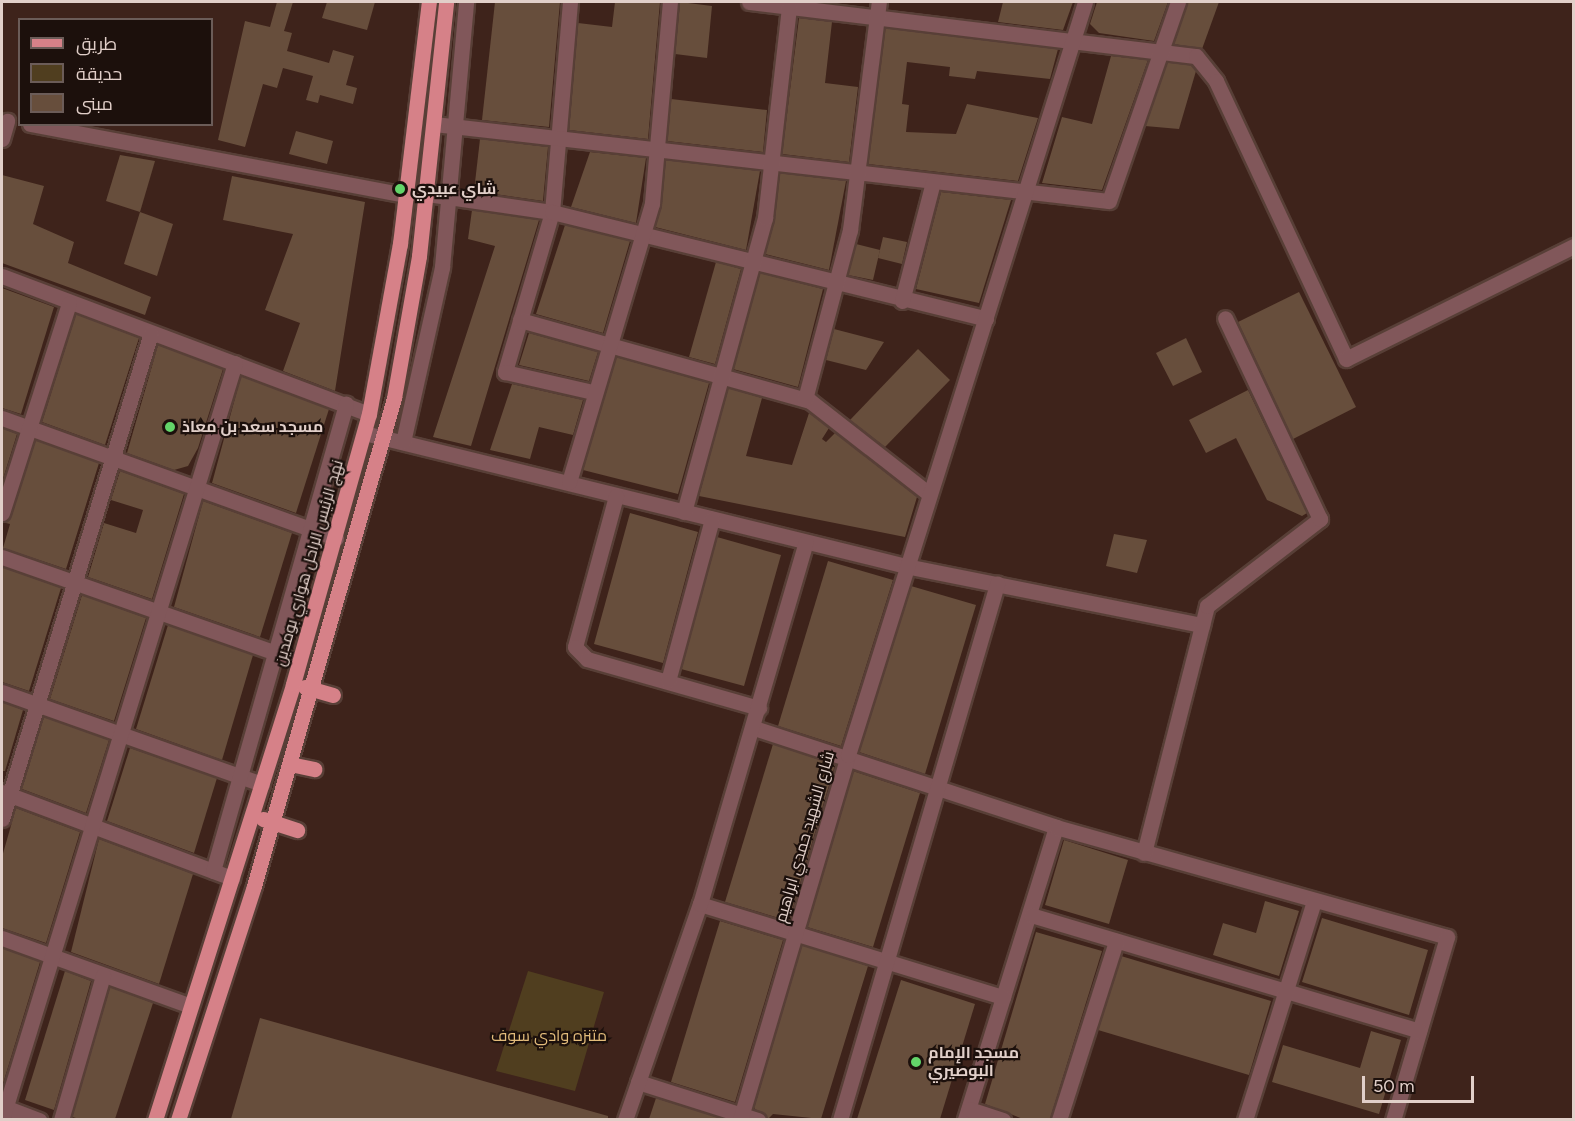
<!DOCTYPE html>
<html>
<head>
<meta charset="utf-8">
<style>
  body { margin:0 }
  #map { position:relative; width:1575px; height:1121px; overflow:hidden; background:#3e231b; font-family:Figtree,Cairo,sans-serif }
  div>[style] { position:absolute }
  .green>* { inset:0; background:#503e1f }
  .building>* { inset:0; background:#674e3c }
  .roads { filter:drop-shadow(2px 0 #583f37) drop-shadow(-2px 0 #583f37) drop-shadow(0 2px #583f37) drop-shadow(0 -2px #583f37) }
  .minor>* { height:15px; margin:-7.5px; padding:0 7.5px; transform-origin:7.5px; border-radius:7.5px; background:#81575a }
  .primary>* { height:15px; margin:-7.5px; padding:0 7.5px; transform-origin:7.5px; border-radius:7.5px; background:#d68188 }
  .dots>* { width:16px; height:16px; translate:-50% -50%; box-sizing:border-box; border:3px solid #1c100c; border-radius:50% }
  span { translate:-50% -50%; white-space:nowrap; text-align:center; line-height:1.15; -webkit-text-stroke:4.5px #1c100c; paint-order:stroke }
  .poi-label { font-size:16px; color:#e1cfc9; font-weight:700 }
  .left { translate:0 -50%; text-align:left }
  .street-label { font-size:16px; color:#e1cfc9 }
  .park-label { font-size:16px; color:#e3bc7b }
  .frame { position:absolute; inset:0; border:3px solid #e1cfc9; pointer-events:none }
  .legend { position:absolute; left:18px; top:18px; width:195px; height:108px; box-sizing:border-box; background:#1c100c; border:2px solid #6b5c58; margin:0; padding:8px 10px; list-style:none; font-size:18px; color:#e1cfc9 }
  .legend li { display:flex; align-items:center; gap:12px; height:30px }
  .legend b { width:30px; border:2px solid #6b5c58 }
  .scale { position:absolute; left:1362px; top:1076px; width:112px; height:27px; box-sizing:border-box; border:3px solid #e1cfc9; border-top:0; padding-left:8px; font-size:18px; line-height:21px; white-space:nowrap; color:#e1cfc9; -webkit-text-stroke:4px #1c100c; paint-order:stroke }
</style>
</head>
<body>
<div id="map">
  <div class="green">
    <div style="clip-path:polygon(528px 971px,604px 992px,575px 1091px,496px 1071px)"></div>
  </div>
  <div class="building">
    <div style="clip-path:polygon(277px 2px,293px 2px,284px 31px,292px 33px,287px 51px,329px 63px,333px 50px,354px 56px,346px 85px,357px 88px,353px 104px,320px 95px,318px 103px,306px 100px,313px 76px,283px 68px,277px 88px,263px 84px,245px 147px,218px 140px,245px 21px,270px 27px)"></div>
    <div style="clip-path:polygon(327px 2px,375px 2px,367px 30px,322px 18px)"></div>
    <div style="clip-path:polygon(495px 2px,560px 2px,549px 127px,482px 120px)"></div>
    <div style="clip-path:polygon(615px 2px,660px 2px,648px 139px,569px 130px,578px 23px,612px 27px)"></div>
    <div style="clip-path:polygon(680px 2px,712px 6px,707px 58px,675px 54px)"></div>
    <div style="clip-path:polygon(1003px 2px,1073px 2px,1063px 30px,998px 22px)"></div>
    <div style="clip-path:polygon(1097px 2px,1168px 2px,1154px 41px,1099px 33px,1090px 24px)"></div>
    <div style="clip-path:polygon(1188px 2px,1219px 2px,1202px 49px,1174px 44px)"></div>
    <div style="clip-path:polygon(799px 18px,832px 22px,825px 83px,858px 87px,849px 162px,782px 154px)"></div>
    <div style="clip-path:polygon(885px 28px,1058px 49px,1050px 79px,977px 71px,975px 79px,949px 76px,950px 67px,907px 62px,902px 104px,909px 105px,906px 132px,956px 134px,967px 104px,1038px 118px,1018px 181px,868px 164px)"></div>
    <div style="clip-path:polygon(1111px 56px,1148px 60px,1102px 190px,1042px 183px,1062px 117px,1092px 124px)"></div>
    <div style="clip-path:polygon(1167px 62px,1191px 65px,1196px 71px,1179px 129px,1145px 126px)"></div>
    <div style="clip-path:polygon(671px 99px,767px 110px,763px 152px,667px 141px)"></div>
    <div style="clip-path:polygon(296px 131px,333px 141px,327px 164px,289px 154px)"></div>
    <div style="clip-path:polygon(480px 139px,548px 147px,543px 201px,474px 191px)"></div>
    <div style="clip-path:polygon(590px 152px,646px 158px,636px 223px,571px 207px)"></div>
    <div style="clip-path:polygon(120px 155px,155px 161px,140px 212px,106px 201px)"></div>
    <div style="clip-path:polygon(666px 160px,760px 171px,746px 250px,655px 227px)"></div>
    <div style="clip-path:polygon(780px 173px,846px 181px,829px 270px,765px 254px)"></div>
    <div style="clip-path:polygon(2px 175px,44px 186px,33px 224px,74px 242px,68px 263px,151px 297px,145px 315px,2px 263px)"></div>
    <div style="clip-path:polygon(232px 176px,365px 202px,335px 391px,283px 371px,300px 323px,265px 310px,293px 234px,223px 220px)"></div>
    <div style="clip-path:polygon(941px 192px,1011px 200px,979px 303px,916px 289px)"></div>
    <div style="clip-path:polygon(472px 210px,539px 220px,471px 446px,433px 437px,495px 246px,468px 239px)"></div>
    <div style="clip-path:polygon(140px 212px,173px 224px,157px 276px,124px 264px)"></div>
    <div style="clip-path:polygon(565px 225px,630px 241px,603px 333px,536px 314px)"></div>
    <div style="clip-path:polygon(883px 237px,907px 242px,902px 264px,878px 258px)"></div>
    <div style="clip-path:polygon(856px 244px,880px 250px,873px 280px,848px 275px)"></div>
    <div style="clip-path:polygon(716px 262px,741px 269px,715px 364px,689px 357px)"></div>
    <div style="clip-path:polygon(760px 273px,823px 289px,798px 387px,733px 369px)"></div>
    <div style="clip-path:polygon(2px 288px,54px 307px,21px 414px,2px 408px)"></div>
    <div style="clip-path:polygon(1299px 292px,1356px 407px,1293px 439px,1238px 322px)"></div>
    <div style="clip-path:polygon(76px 314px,139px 338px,105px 445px,42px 422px)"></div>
    <div style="clip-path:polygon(834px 329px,884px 342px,866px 370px,826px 360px)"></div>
    <div style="clip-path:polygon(529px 333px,598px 352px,589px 381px,519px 365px)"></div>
    <div style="clip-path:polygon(1186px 338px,1202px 372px,1173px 386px,1156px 353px)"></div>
    <div style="clip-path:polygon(158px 345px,223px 369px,198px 448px,188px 466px,174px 470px,127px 453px)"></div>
    <div style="clip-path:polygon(918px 349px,950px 380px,885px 447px,850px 420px)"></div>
    <div style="clip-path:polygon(616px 357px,709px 383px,678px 494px,583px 470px)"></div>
    <div style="clip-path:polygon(241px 376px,329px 409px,296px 513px,212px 483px)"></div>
    <div style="clip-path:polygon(512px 384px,583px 400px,573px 435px,539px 427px,530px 459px,490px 450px)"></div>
    <div style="clip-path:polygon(728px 388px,762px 398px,746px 456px,792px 465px,809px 413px,829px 428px,822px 439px,826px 442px,835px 433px,917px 497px,905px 537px,699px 496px)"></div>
    <div style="clip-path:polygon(1248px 390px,1307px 513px,1302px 516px,1267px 500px,1236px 438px,1206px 453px,1189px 420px)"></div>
    <div style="clip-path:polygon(2px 428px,17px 434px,2px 482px)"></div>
    <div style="clip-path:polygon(35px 440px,99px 463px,66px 569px,3px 548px,10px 524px,2px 522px,11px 516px)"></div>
    <div style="clip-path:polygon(120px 471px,184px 494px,152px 599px,88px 577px,104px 523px,136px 533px,143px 510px,111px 500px)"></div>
    <div style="clip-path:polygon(203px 501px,292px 533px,260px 637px,174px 607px)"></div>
    <div style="clip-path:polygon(630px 513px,698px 532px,663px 663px,594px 644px)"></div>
    <div style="clip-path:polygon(1114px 534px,1147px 540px,1137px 573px,1106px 566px)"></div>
    <div style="clip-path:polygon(717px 537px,781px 555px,744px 686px,681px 669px)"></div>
    <div style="clip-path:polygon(828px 561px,893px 580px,841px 746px,778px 726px)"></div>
    <div style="clip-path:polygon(2px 567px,61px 588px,29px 691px,2px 682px)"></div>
    <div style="clip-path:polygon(911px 586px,976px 605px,925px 774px,859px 752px)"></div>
    <div style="clip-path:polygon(82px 595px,146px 618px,114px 721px,50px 699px)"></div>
    <div style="clip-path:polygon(168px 625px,253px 655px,222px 760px,136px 729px)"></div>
    <div style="clip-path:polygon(2px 702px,23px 710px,5px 771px,2px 771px)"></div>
    <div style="clip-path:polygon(44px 717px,109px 740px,86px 813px,22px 789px)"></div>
    <div style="clip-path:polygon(773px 744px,835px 765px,789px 921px,725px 902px)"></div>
    <div style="clip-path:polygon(130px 748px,217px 778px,194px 853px,107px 821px)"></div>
    <div style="clip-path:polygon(853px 771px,920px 793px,873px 947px,807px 927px)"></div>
    <div style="clip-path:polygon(16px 808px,80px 832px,46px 943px,2px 928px,2px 857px)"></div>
    <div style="clip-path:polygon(99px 839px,193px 874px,159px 984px,71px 952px)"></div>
    <div style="clip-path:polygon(1064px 840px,1128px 860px,1109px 924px,1045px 905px)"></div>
    <div style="clip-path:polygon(1265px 901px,1299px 911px,1279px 976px,1213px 955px,1223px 923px,1256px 933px)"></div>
    <div style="clip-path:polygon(1322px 918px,1428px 950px,1409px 1015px,1302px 982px)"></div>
    <div style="clip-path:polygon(720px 921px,783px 940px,735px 1102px,671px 1082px)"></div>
    <div style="clip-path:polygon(1036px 932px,1102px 951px,1050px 1119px,1023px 1119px,985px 1104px)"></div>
    <div style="clip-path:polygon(802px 945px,868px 966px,821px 1119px,773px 1114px,768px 1119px,754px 1108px)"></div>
    <div style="clip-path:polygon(2px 948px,40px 962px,2px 1087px)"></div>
    <div style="clip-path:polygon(1121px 956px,1271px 1001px,1249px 1075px,1098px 1030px)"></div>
    <div style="clip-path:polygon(65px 971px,91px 981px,54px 1110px,25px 1100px)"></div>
    <div style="clip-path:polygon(901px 980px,975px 1004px,940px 1119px,857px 1119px)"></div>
    <div style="clip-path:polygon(110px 987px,153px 1003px,115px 1119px,80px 1119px,72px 1117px)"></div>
    <div style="clip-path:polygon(260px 1018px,608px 1116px,608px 1119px,231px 1119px)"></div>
    <div style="clip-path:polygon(1371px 1031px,1401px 1040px,1379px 1114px,1272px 1082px,1283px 1045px,1360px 1068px)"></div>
    <div style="clip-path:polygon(656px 1098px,665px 1101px,724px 1119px,649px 1119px)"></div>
  </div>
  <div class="roads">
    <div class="minor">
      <div style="left:570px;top:2px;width:211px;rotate:94.9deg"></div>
      <div style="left:552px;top:212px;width:167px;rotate:106.4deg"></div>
      <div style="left:505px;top:372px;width:90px;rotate:12.8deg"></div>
      <div style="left:749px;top:2px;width:450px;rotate:6.9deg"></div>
      <div style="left:1196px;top:56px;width:32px;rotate:51deg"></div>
      <div style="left:1216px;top:81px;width:307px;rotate:64.9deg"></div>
      <div style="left:1346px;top:359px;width:254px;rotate:-26.4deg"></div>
      <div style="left:30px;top:124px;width:384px;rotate:10.7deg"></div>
      <div style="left:434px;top:124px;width:679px;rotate:6.51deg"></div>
      <div style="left:1109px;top:201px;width:211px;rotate:-70.9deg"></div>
      <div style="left:2px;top:139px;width:19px;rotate:-74deg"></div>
      <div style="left:427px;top:194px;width:126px;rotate:8.2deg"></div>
      <div style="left:552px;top:212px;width:447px;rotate:13.8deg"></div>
      <div style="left:2px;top:276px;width:392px;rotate:20.6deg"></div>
      <div style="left:902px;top:301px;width:123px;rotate:-75.4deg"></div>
      <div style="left:520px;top:320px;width:301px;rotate:15.6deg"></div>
      <div style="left:810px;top:401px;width:151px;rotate:38deg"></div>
      <div style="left:805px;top:399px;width:175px;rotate:-75.1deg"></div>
      <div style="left:850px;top:230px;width:230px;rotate:-82.8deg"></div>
      <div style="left:2px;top:418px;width:355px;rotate:19.8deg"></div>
      <div style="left:364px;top:433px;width:558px;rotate:13.79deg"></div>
      <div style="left:906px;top:566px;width:302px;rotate:11.3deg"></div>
      <div style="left:403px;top:442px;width:179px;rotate:-77.4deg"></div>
      <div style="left:442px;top:267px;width:266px;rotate:-84.8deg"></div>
      <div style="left:569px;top:482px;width:291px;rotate:-73.4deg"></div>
      <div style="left:652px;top:203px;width:202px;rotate:-84.9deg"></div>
      <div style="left:616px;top:496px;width:156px;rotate:105.2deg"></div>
      <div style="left:575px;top:647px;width:17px;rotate:45deg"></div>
      <div style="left:587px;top:659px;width:179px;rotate:15.9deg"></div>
      <div style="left:684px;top:512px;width:305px;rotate:-74.6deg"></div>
      <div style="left:765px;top:218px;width:213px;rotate:-83.5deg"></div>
      <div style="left:2px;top:513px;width:220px;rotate:-72.3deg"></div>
      <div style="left:2px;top:557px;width:315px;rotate:19.3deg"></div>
      <div style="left:668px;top:681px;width:168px;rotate:-74.8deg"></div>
      <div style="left:2px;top:692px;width:276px;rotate:19.5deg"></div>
      <div style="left:754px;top:728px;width:318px;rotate:18.1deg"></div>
      <div style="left:1056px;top:827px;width:307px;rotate:107.3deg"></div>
      <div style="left:2px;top:792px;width:246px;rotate:20.5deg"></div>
      <div style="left:2px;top:819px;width:508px;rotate:-72.96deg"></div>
      <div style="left:1056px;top:827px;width:406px;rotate:15.7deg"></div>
      <div style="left:1447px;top:937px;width:191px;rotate:106.4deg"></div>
      <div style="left:1144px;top:853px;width:255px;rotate:-75.7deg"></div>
      <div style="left:1207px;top:606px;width:143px;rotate:-37.6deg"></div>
      <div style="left:1320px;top:519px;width:222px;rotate:-115.3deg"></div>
      <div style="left:213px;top:871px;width:486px;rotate:-74.1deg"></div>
      <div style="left:700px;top:904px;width:317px;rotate:17.1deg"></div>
      <div style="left:1031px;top:915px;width:405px;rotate:16.6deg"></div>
      <div style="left:2px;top:938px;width:198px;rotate:19.8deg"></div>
      <div style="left:638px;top:1082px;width:126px;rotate:17.6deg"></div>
      <div style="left:2px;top:1106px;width:40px;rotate:21deg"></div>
      <div style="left:969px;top:1109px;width:36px;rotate:18deg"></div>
      <div style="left:2px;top:1119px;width:791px;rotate:-72.87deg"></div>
      <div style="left:61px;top:1120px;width:151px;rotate:-73.8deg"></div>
      <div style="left:625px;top:1120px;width:229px;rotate:-70.9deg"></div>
      <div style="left:700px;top:904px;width:377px;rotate:-73.7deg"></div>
      <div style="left:740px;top:1120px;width:381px;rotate:-73.5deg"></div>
      <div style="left:848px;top:755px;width:789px;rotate:-72.53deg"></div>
      <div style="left:840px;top:1120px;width:559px;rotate:-73.67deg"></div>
      <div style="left:1059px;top:1120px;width:188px;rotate:-72.3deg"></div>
      <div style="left:1245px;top:1120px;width:230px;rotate:-72.5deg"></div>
    </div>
    <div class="primary">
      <div style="left:305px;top:687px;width:29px;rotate:16deg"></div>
      <div style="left:290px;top:764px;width:25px;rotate:12deg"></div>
      <div style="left:263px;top:819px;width:36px;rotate:18deg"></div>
      <div style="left:155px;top:1120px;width:457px;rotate:-72.4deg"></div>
      <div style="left:293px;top:684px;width:280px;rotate:-74.3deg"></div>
      <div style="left:369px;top:414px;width:173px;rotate:-79.7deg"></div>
      <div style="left:400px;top:244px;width:244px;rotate:-83.2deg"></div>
      <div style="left:178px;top:1120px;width:246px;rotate:-72deg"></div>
      <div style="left:254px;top:886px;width:508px;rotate:-73.99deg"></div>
      <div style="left:394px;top:398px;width:144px;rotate:-80deg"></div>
      <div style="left:419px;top:256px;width:255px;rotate:-83.9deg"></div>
    </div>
  </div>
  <div class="dots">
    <div style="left:400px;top:189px;background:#63d469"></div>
    <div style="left:170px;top:427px;background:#63d469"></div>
    <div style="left:916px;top:1062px;background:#63d469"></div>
  </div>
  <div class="poi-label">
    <span class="left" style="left:412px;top:189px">شاي عبيدي</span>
    <span class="left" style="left:182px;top:427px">مسجد سعد بن معاذ</span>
    <span class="left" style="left:928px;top:1062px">مسجد الإمام<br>البوصيري</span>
  </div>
  <div class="street-label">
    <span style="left:309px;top:563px;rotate:-74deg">نهج الرئيس الراحل هواري بومدين</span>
    <span style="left:805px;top:837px;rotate:-74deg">شارع الشهيد حمدي ابراهيم</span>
  </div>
  <div class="park-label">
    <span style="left:549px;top:1036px">متنزه وادي سوف</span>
  </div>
  <div class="frame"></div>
  <ul class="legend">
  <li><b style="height:8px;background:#d68188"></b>طريق</li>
  <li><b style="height:16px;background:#503e1f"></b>حديقة</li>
  <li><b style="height:16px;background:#674e3c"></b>مبنى</li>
  </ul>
  <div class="scale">50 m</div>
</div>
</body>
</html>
